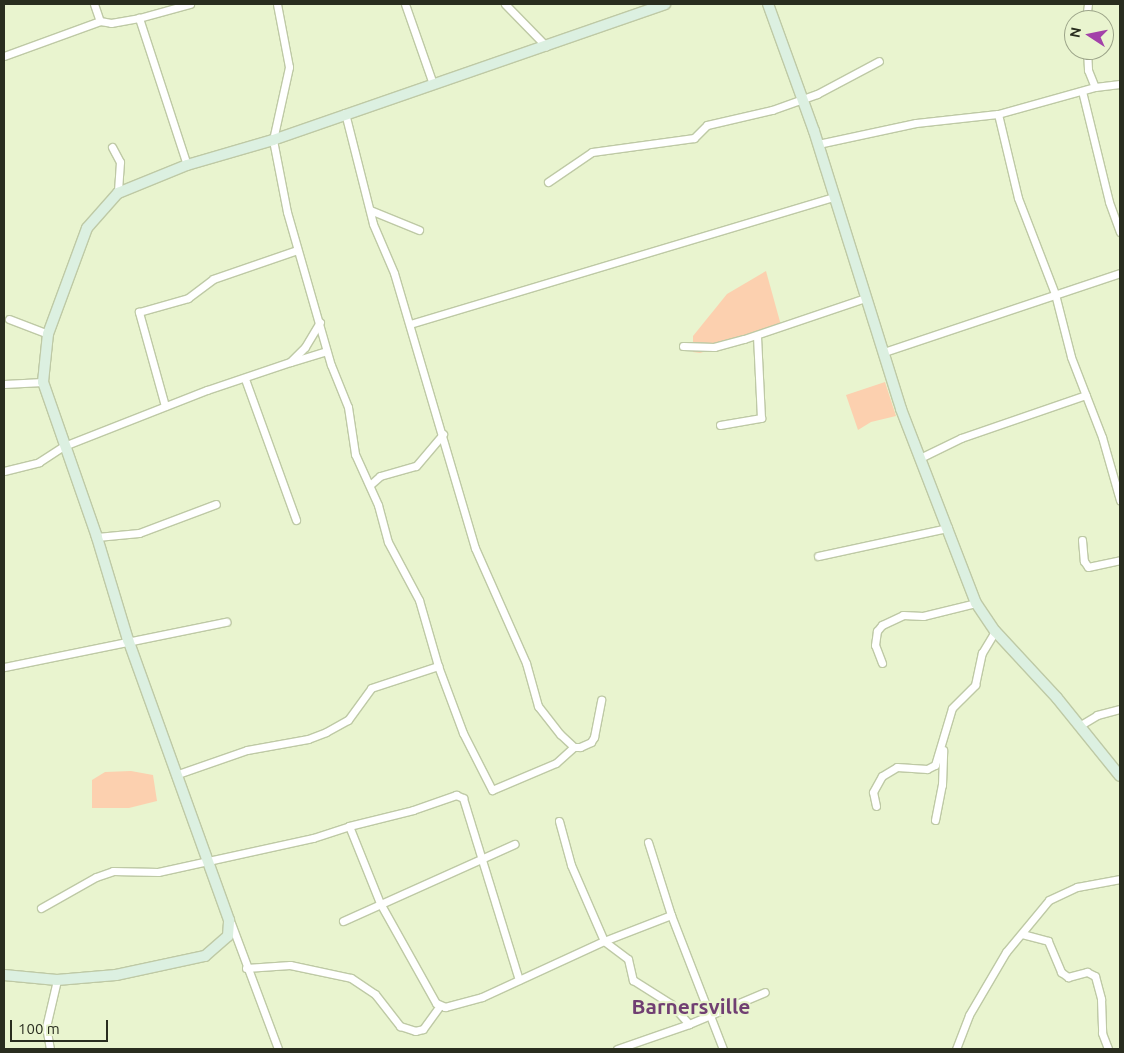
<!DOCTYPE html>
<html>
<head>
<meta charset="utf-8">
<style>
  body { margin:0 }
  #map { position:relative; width:1124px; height:1053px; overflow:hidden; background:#e9f4cf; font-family:Ubuntu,sans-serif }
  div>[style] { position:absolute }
  .green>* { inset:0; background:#fcd0af }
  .roads { filter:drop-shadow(1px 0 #bec9a5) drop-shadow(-1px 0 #bec9a5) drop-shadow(0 1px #bec9a5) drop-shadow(0 -1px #bec9a5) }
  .street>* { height:7px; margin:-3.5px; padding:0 3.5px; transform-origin:3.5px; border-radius:3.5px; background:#fff }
  .secondary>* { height:10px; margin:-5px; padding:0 5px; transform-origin:5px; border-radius:5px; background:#dcf0e1 }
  span { translate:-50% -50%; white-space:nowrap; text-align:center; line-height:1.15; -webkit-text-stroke:4.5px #e9f4cf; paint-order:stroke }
  .district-label { font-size:21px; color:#703f72; font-weight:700 }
  .frame { position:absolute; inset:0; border:5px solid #292d1f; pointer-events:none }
  .north { position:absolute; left:1064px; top:10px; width:50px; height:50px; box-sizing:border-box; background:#e9f4cf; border:1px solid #9ca489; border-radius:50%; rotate:281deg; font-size:14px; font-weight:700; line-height:20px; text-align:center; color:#292d1f }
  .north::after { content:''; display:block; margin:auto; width:18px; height:22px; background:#a342a9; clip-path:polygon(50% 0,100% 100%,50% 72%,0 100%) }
  .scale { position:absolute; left:10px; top:1020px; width:98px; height:22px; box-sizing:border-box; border:2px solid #292d1f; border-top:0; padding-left:6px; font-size:15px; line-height:18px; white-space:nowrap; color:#292d1f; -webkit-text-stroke:4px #e9f4cf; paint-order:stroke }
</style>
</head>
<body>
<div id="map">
  <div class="green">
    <div style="clip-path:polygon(766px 271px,782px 329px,700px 353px,693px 352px,693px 336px,727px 294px)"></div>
    <div style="clip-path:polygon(885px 382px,896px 416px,871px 422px,858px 430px,846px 395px)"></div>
    <div style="clip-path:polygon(131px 771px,153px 775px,157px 801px,129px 808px,92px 808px,92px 780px,105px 772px)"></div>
  </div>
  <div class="roads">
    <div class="street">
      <div style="left:94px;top:4px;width:18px;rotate:71deg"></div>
      <div style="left:277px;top:4px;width:64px;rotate:79.2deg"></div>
      <div style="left:289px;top:67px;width:75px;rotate:102.4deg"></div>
      <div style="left:273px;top:140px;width:73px;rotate:79deg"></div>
      <div style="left:287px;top:212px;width:159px;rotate:74deg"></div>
      <div style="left:331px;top:365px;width:45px;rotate:68deg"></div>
      <div style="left:348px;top:407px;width:48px;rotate:81.5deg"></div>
      <div style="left:355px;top:454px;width:56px;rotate:65.7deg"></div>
      <div style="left:378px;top:505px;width:38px;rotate:75deg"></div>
      <div style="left:388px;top:542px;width:66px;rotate:61.9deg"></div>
      <div style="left:419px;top:600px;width:69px;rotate:73.9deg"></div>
      <div style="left:438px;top:666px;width:72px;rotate:69.5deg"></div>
      <div style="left:463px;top:733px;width:64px;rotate:63deg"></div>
      <div style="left:492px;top:790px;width:69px;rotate:-22.9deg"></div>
      <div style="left:556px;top:763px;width:24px;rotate:-42deg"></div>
      <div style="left:405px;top:4px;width:85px;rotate:70.7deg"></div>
      <div style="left:505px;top:4px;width:59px;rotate:45.7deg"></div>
      <div style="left:1086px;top:20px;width:16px;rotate:-83deg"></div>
      <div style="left:1087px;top:50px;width:20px;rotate:87deg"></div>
      <div style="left:1088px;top:70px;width:18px;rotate:68deg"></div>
      <div style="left:4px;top:56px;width:102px;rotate:-20deg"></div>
      <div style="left:100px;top:21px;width:11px;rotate:10deg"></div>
      <div style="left:111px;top:23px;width:28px;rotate:-10deg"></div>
      <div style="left:1082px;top:91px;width:114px;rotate:76.3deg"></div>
      <div style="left:1109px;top:202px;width:32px;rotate:70deg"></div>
      <div style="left:345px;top:113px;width:114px;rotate:75.8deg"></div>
      <div style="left:373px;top:224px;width:53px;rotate:66.8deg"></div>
      <div style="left:394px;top:273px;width:287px;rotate:73.6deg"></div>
      <div style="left:475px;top:548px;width:126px;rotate:66.1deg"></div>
      <div style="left:526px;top:663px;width:45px;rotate:74.4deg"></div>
      <div style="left:538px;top:706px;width:36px;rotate:52deg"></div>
      <div style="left:560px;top:734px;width:19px;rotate:43deg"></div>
      <div style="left:574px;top:747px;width:6px"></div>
      <div style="left:580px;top:747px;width:12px;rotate:-24deg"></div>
      <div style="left:591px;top:742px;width:6px;rotate:-59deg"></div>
      <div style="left:594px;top:737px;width:38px;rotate:-79deg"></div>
      <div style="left:998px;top:114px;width:86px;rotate:76.6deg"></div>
      <div style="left:1018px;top:198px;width:103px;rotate:68.9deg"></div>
      <div style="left:1055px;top:294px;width:65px;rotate:75.7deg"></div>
      <div style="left:1071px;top:357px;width:86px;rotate:68.8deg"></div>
      <div style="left:1102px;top:437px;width:66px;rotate:74.1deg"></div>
      <div style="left:818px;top:144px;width:100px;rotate:-12.1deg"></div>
      <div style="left:916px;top:123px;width:82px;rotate:-6.3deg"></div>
      <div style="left:998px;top:114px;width:101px;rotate:-15.6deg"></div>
      <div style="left:1095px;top:87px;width:25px;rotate:-7deg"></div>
      <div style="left:112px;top:147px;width:17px;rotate:62deg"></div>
      <div style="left:120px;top:162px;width:31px;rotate:94deg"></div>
      <div style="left:187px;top:165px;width:155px;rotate:-108.1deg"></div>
      <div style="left:139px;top:18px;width:53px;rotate:-15.4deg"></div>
      <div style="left:548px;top:182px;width:53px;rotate:-34.3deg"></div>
      <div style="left:592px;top:152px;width:103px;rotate:-7.8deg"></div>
      <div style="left:694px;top:138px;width:18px;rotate:-45deg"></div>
      <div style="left:707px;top:125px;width:67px;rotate:-13deg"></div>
      <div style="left:772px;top:110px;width:48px;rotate:-19.6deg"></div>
      <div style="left:817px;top:94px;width:70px;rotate:-28deg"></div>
      <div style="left:370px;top:210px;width:53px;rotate:22.2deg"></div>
      <div style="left:9px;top:319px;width:42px;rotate:21deg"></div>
      <div style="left:410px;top:324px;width:442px;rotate:-16.7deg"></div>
      <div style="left:683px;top:346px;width:31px;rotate:2deg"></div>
      <div style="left:714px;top:347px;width:31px;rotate:-15deg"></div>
      <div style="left:744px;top:339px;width:128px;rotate:-18.7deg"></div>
      <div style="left:884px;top:352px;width:249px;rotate:-18.5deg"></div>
      <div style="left:291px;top:362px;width:37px;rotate:-17deg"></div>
      <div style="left:245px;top:379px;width:150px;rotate:70.1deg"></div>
      <div style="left:4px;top:384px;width:39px;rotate:-3deg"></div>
      <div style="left:165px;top:406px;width:98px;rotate:-105.5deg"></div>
      <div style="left:139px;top:312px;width:51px;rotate:-15.9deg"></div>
      <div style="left:188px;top:298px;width:31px;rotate:-37deg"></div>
      <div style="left:213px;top:279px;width:89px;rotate:-19deg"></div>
      <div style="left:720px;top:425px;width:42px;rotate:-9.7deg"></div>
      <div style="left:761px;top:418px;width:82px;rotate:-92.8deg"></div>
      <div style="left:920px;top:458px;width:46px;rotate:-26deg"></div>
      <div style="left:961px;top:438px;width:132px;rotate:-19deg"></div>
      <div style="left:4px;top:471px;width:36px;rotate:-14deg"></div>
      <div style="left:39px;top:462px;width:30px;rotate:-33deg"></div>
      <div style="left:64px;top:446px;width:154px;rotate:-21.4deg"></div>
      <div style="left:207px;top:390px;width:88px;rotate:-18.6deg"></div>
      <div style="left:290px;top:362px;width:21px;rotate:-45deg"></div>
      <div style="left:305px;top:347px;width:29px;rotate:-59deg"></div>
      <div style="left:370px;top:485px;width:13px;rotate:-42deg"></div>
      <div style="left:380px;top:476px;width:37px;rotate:-16deg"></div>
      <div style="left:416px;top:466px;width:42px;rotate:-49.8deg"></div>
      <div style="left:97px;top:537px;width:42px;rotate:-5.4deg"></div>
      <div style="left:139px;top:533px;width:82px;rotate:-20.6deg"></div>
      <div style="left:1082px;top:540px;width:21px;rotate:85deg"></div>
      <div style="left:1084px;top:561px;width:7px;rotate:56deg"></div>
      <div style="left:1088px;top:567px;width:33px;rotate:-12deg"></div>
      <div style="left:818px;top:556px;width:133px;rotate:-12.2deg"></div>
      <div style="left:882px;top:663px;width:19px;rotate:-111deg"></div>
      <div style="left:875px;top:645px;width:14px;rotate:-82deg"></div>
      <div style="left:877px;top:631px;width:8px;rotate:-50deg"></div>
      <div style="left:882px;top:625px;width:23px;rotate:-25deg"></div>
      <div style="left:903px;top:615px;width:20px;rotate:3deg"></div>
      <div style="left:923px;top:616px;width:55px;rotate:-13.8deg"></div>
      <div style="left:4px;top:667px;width:227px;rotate:-11.5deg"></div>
      <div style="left:1079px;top:726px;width:21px;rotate:-31deg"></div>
      <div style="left:1097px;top:715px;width:24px;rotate:-15deg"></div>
      <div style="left:178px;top:774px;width:73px;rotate:-19.2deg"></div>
      <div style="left:247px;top:750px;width:62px;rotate:-10.2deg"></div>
      <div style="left:308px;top:739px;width:19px;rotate:-21deg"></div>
      <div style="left:326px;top:732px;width:25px;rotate:-29deg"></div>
      <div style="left:348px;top:720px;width:39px;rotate:-54deg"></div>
      <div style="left:371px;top:688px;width:71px;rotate:-18.2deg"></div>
      <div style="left:876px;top:806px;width:14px;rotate:-102deg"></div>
      <div style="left:873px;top:792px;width:18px;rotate:-61deg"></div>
      <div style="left:882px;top:776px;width:17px;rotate:-31deg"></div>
      <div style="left:897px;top:767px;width:30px;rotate:4deg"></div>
      <div style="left:927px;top:769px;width:9px;rotate:-27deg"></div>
      <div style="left:935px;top:765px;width:59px;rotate:-73.4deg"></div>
      <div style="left:952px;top:708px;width:33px;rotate:-45deg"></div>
      <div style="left:975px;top:685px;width:33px;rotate:-78deg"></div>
      <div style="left:982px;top:653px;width:26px;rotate:-59deg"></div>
      <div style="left:935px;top:820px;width:36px;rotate:-79deg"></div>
      <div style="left:942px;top:785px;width:35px;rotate:-88deg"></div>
      <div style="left:559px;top:821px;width:46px;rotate:74.7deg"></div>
      <div style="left:571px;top:865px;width:83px;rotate:66.5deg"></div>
      <div style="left:604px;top:941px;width:30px;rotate:37deg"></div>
      <div style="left:628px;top:959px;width:22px;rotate:77deg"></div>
      <div style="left:633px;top:980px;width:45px;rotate:32.3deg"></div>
      <div style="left:671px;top:1004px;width:27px;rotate:48deg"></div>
      <div style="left:689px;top:1024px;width:82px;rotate:-22.8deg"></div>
      <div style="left:349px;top:826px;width:66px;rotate:-14deg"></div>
      <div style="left:413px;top:810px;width:46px;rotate:-19.2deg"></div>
      <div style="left:456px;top:795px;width:8px;rotate:23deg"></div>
      <div style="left:463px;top:798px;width:190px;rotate:72.9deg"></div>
      <div style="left:648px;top:842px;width:77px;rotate:72.5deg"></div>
      <div style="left:671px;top:915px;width:144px;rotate:68.8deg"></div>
      <div style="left:41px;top:908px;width:63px;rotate:-29.4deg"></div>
      <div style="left:96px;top:877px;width:18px;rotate:-19deg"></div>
      <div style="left:113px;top:871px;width:45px;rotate:1.3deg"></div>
      <div style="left:158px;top:872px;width:159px;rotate:-12.4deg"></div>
      <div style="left:313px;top:838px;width:38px;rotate:-18deg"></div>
      <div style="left:349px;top:826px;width:83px;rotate:68.1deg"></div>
      <div style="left:380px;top:903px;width:115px;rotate:60.8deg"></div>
      <div style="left:436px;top:1003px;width:10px;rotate:24deg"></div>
      <div style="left:445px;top:1007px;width:38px;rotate:-15deg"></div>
      <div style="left:482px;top:997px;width:134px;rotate:-24.7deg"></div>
      <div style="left:604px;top:941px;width:72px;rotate:-21.2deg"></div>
      <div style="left:343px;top:921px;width:188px;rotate:-24.2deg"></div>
      <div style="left:231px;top:923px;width:134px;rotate:69.5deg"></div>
      <div style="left:1022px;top:934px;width:27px;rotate:15deg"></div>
      <div style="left:1048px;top:941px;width:34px;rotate:67deg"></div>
      <div style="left:1061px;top:972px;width:9px;rotate:36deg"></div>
      <div style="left:1068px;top:977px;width:20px;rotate:-15deg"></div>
      <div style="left:1087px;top:972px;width:9px;rotate:27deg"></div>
      <div style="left:1095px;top:976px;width:24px;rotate:75deg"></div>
      <div style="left:1101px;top:999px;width:34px;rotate:88deg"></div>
      <div style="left:1102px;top:1033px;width:17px;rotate:69deg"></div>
      <div style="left:246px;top:968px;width:44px;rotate:-3.9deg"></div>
      <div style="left:290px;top:965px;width:62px;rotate:12deg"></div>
      <div style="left:351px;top:978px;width:29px;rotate:34deg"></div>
      <div style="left:375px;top:994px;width:41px;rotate:52deg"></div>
      <div style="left:400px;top:1026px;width:16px;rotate:18deg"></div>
      <div style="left:415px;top:1031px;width:8px;rotate:-14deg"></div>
      <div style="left:423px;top:1029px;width:29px;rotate:-54deg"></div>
      <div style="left:50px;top:1049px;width:22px;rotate:-100deg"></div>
      <div style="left:46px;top:1027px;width:48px;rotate:-76.8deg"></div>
      <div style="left:617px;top:1049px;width:76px;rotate:-19.1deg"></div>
      <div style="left:956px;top:1049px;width:36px;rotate:-69deg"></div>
      <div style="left:969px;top:1015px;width:73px;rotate:-59.6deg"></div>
      <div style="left:1006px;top:952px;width:67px;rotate:-50.4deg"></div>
      <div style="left:1049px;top:900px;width:31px;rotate:-25deg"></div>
      <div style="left:1077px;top:887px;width:44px;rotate:-10.5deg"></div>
    </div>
    <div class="secondary">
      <div style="left:768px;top:4px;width:135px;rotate:70.1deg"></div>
      <div style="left:814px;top:131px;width:291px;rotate:72.6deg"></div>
      <div style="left:901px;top:409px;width:208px;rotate:68.9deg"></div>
      <div style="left:976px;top:603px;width:34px;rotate:56deg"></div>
      <div style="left:995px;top:631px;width:91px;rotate:47.2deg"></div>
      <div style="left:1057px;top:698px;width:100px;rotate:51.1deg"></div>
      <div style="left:4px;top:975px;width:53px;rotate:5.4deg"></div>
      <div style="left:57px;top:980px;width:59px;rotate:-4.8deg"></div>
      <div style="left:116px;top:975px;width:91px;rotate:-12.1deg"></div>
      <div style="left:205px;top:956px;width:30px;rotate:-41deg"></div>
      <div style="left:228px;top:936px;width:16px;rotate:-86deg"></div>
      <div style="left:229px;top:920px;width:298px;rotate:-109.8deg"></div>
      <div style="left:128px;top:640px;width:108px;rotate:-106.8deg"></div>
      <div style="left:97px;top:537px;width:164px;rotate:-109.2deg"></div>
      <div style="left:43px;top:382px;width:48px;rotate:-84.1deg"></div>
      <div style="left:48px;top:334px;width:113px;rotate:-69.8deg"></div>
      <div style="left:87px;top:228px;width:47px;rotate:-48.5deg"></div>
      <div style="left:118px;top:193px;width:74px;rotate:-22.1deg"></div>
      <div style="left:187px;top:165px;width:90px;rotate:-16.2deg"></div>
      <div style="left:273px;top:140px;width:415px;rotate:-19.1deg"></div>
    </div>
  </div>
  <div class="district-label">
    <span style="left:691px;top:1006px">Barnersville</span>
  </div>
  <div class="frame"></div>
  <div class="north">N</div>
  <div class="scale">100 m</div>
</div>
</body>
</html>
